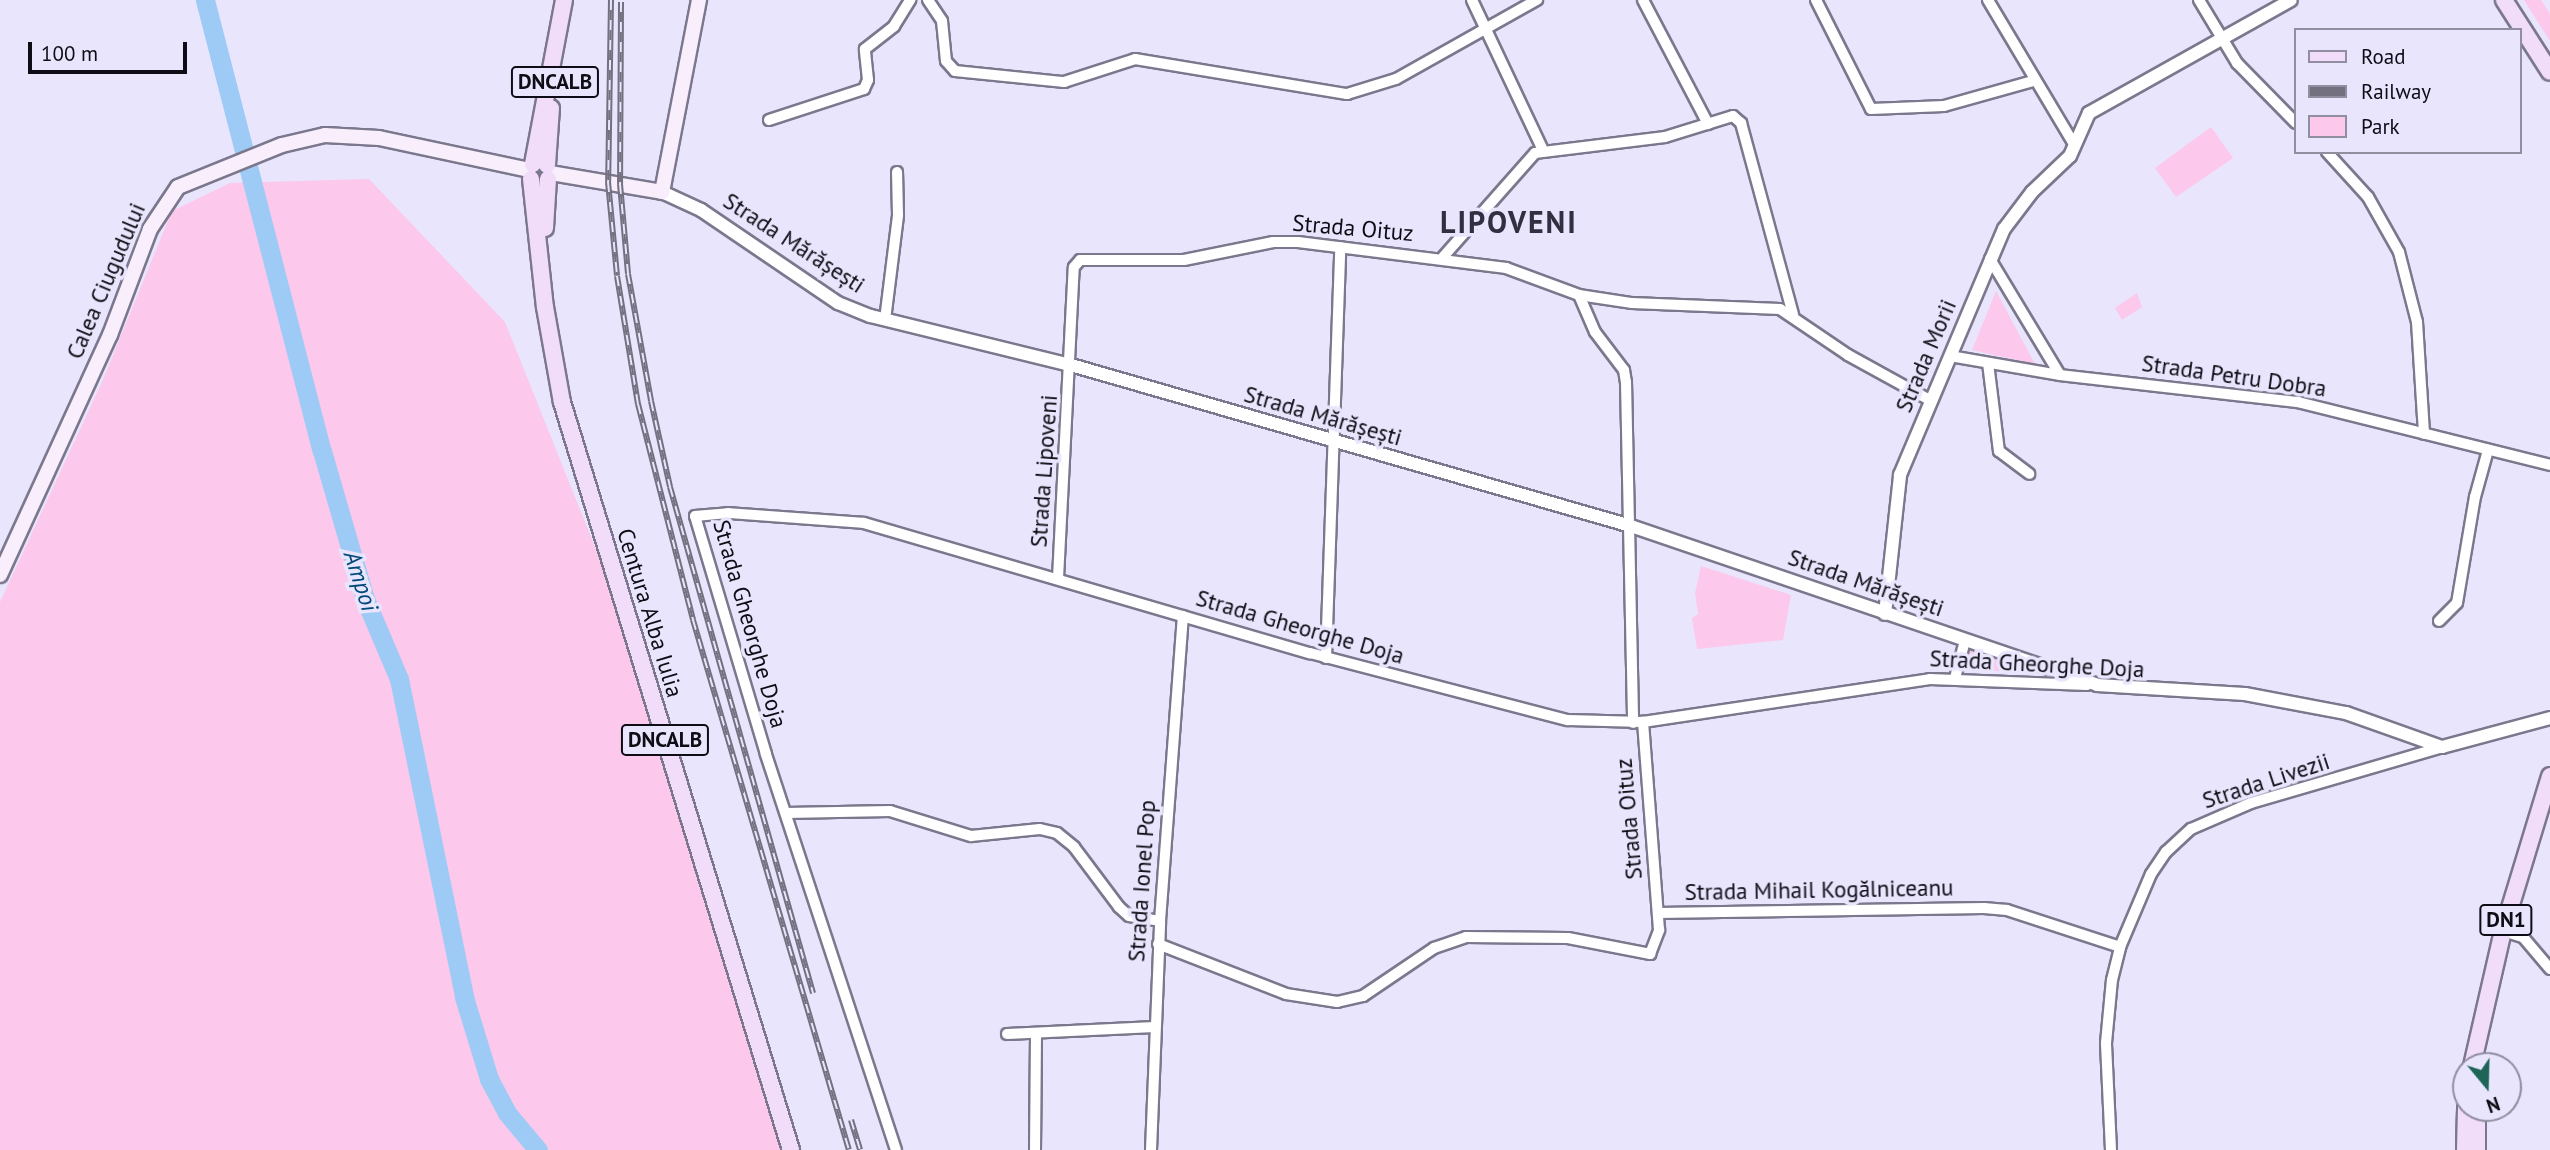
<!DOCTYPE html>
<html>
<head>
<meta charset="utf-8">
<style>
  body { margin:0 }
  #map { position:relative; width:2550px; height:1150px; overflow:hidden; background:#e9e5fd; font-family:"PT Sans",sans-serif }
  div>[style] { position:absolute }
  .green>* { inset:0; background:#fcc8eb }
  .river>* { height:19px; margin:-9.5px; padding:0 9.5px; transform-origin:9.5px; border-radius:9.5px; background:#9ecbf5 }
  .roads { filter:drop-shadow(2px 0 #7b788d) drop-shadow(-2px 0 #7b788d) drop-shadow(0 2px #7b788d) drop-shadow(0 -2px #7b788d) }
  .minor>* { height:10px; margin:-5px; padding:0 5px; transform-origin:5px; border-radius:5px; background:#fff }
  .tertiary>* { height:12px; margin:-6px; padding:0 6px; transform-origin:6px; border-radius:6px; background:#fff }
  .secondary>* { height:14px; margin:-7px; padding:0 7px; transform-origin:7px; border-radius:7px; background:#f8eefc }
  .primary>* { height:16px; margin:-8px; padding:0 8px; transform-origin:8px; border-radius:8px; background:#f1ddf9 }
  .rail>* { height:6px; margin-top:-3px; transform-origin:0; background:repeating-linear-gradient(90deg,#e9e5fd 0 10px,#737080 0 20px); box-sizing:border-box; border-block:2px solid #737080 }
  span { translate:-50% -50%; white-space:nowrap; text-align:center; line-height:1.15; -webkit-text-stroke:7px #e9e5fd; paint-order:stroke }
  .shield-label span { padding:2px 5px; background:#e9e5fd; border:2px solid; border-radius:5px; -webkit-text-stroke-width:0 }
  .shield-label { font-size:21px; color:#0e0c14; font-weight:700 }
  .street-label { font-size:23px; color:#0e0c14 }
  .water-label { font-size:24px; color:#00497b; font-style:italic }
  .district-label { font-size:30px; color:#322f41; font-weight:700; letter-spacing:2px }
  .legend { position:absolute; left:2294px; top:28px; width:228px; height:126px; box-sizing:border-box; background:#e9e5fd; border:2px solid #918ea0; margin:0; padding:9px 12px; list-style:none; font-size:21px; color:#0e0c14 }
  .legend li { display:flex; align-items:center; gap:14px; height:35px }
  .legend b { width:35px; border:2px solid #918ea0 }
  .north { position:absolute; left:2452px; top:1052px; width:70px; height:70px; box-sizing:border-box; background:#e9e5fd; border:2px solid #918ea0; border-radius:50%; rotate:161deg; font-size:19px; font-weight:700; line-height:28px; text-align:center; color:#0e0c14 }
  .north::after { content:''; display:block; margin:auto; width:24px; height:32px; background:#1e6558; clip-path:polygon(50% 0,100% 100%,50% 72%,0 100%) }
  .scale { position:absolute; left:28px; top:42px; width:159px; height:32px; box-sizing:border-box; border:4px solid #0e0c14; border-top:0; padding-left:9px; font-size:21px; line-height:24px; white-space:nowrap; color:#0e0c14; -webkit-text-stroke:5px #e9e5fd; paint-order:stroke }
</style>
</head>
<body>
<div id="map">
  <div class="green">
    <div style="clip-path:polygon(2524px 0,2541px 0,2550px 14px,2550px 41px)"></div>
    <div style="clip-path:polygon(2211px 127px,2233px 158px,2176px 197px,2155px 168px)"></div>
    <div style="clip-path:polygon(369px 179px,505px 322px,601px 562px,783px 1150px,0 1150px,0 602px,102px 382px,172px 211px,230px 183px)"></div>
    <div style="clip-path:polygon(1996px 291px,2035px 364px,1972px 350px)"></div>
    <div style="clip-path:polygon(2137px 293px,2142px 307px,2122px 320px,2115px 308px)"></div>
    <div style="clip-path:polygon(1701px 566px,1791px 595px,1783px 640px,1697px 649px,1692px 618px,1698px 614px,1695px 593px)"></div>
    <div style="clip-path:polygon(1967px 649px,2031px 669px,2031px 674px,1963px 668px)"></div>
  </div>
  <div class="river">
    <div style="left:205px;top:0;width:466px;rotate:75.5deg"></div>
    <div style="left:322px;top:451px;width:154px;rotate:73.8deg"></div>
    <div style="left:365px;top:599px;width:87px;rotate:67deg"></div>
    <div style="left:399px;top:679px;width:325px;rotate:78.4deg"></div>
    <div style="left:464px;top:997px;width:86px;rotate:73deg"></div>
    <div style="left:489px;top:1079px;width:38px;rotate:62deg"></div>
    <div style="left:507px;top:1113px;width:48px;rotate:50deg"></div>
  </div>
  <div class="roads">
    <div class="minor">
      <div style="left:928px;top:0;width:25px;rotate:56deg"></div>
      <div style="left:942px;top:21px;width:40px;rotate:84.3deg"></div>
      <div style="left:946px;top:61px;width:13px;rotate:48deg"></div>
      <div style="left:955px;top:71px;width:110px;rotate:5.8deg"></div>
      <div style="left:1064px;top:82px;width:75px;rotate:-17.9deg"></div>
      <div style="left:1135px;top:59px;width:215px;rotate:9.4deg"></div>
      <div style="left:1347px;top:94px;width:51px;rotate:-17deg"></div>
      <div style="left:1396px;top:79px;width:162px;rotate:-29.3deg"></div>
      <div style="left:1472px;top:0;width:166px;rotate:64.7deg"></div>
      <div style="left:1643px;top:0;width:140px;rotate:62.3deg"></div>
      <div style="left:1816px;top:0;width:122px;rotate:63.2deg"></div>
      <div style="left:1871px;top:109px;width:73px;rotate:-2.4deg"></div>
      <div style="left:1944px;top:106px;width:92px;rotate:-15.7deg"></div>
      <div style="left:1988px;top:0;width:168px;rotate:59.2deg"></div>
      <div style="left:2199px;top:0;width:74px;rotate:58.9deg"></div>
      <div style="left:2237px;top:63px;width:84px;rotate:45.5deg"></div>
      <div style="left:769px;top:120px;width:100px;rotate:-18.1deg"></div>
      <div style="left:864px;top:89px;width:10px;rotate:-66deg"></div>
      <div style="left:868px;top:80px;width:31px;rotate:-96deg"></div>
      <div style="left:865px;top:49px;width:37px;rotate:-38deg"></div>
      <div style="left:894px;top:26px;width:31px;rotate:-58deg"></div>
      <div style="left:2327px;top:152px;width:61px;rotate:47.7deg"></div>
      <div style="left:2368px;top:197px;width:63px;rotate:60.6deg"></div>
      <div style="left:2399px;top:252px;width:72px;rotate:75.6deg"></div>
      <div style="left:2417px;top:322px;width:112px;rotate:86.4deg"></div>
      <div style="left:1443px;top:257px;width:139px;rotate:-48.5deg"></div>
      <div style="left:1535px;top:153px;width:131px;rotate:-7deg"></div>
      <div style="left:1665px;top:137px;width:71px;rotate:-17.2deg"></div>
      <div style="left:1733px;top:116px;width:11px;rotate:41deg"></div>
      <div style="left:1741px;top:123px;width:198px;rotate:74.8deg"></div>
      <div style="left:1990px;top:259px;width:135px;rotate:58.9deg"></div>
      <div style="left:1579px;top:295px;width:40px;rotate:66.6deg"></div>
      <div style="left:1595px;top:332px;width:48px;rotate:52.7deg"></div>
      <div style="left:1624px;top:370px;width:12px;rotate:81deg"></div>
      <div style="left:1626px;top:382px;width:341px;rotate:88.8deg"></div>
      <div style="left:885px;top:320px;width:106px;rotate:-82.9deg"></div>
      <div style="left:898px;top:215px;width:43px;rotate:-91.3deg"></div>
      <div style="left:1950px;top:356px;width:112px;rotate:9.8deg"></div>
      <div style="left:2060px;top:375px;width:240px;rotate:6.5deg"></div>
      <div style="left:2298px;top:402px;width:260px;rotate:14deg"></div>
      <div style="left:1988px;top:363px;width:89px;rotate:82.9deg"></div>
      <div style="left:1999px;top:451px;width:38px;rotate:37deg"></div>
      <div style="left:1058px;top:578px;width:311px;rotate:-87.1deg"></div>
      <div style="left:1074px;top:267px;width:9px;rotate:-49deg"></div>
      <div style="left:1080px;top:260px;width:104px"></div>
      <div style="left:1184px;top:260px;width:91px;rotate:-11.4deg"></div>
      <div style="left:1273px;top:242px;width:25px"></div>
      <div style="left:1298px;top:242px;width:210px;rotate:7.1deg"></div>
      <div style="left:1506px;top:268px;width:78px;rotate:20.3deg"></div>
      <div style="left:1579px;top:295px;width:54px;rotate:8.6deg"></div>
      <div style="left:1632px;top:303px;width:148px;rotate:2.3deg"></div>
      <div style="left:1780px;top:309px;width:82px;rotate:34.1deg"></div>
      <div style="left:1848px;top:355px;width:94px;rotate:28.8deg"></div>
      <div style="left:2439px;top:621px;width:25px;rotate:-45deg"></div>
      <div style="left:2457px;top:603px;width:108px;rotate:-80.4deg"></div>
      <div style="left:2475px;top:497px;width:49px;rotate:-74.5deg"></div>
      <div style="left:1326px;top:658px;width:411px;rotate:-88deg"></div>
      <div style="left:1955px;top:678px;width:38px;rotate:-75deg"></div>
      <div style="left:786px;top:813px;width:104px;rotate:-1.1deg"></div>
      <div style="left:890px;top:811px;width:85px;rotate:17.2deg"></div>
      <div style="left:971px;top:836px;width:69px;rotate:-5.8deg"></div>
      <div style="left:1040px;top:829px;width:17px;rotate:13deg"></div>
      <div style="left:1057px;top:833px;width:22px;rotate:39deg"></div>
      <div style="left:1074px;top:847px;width:75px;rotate:53.1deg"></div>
      <div style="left:1119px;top:907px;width:13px;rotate:42deg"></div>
      <div style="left:1129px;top:916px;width:31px;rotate:9deg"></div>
      <div style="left:1658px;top:913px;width:326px;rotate:-0.9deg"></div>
      <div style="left:1984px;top:908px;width:23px;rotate:5deg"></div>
      <div style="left:2007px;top:910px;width:119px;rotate:18.1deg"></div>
      <div style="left:2503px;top:931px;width:21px;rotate:17deg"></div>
      <div style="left:2523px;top:937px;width:42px;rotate:49.8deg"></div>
      <div style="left:1158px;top:944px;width:137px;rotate:21.3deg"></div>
      <div style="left:1286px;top:994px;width:52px;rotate:8.9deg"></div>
      <div style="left:1337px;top:1002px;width:27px;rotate:-13deg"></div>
      <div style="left:1363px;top:996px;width:86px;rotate:-34.1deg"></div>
      <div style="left:1434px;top:948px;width:34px;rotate:-19deg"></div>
      <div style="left:1466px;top:937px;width:102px;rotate:0.6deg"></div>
      <div style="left:1568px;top:938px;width:84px;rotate:11deg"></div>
      <div style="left:1650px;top:954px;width:26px;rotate:-69deg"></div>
      <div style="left:1659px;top:930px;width:209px;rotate:-94.4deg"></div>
      <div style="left:1007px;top:1034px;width:148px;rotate:-2.7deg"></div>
      <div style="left:896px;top:1150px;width:417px;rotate:-108.2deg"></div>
      <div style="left:766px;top:754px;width:248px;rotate:-106.6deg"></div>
      <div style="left:695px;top:516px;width:33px;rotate:-5deg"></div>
      <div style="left:728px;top:513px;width:136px;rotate:4.2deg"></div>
      <div style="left:864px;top:523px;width:465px;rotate:16.3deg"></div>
      <div style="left:1310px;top:653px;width:267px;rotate:14.6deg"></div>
      <div style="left:1568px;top:720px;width:75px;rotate:1.5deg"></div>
      <div style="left:1643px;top:722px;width:290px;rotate:-8.5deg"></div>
      <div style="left:1930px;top:679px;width:157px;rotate:2.2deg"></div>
      <div style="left:1035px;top:1150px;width:117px;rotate:-89.5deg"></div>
      <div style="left:1151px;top:1150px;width:229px;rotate:-87.7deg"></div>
      <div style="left:1160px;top:921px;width:306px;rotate:-85.7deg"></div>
      <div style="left:2111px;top:1150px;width:107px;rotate:-92.7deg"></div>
      <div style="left:2106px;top:1043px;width:63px;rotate:-84.6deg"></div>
      <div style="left:2112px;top:980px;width:34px;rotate:-76deg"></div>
      <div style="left:2120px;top:947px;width:79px;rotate:-67deg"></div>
      <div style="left:2151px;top:874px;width:27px;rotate:-56deg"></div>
      <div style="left:2166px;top:852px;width:34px;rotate:-43deg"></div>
      <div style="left:2191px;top:829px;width:65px;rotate:-23.4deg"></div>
      <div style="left:2251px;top:803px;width:199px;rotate:-16.3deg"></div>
    </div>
    <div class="tertiary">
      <div style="left:662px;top:192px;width:43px;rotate:24.8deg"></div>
      <div style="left:701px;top:210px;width:166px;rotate:34.2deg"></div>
      <div style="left:838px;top:303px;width:35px;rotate:22deg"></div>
      <div style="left:871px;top:316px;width:206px;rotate:13.8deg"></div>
      <div style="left:1071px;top:365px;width:583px;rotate:16.04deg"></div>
      <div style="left:1631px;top:526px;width:492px;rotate:18.8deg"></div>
      <div style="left:2097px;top:685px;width:148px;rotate:3.5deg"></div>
      <div style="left:2245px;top:694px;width:103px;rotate:10.7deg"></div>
      <div style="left:2346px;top:713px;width:102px;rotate:19.5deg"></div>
      <div style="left:2442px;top:747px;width:112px;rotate:-15deg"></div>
      <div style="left:1885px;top:614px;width:140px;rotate:-83.8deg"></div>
      <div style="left:1900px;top:475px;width:267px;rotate:-67.1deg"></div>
      <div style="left:2004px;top:229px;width:46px;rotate:-52.9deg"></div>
      <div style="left:2032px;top:192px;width:52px;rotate:-43.5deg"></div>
      <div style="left:2070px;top:156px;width:47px;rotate:-66.2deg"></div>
      <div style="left:2089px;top:113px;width:231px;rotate:-29.2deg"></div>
    </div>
    <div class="secondary">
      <div style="left:551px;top:173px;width:113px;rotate:9.7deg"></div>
      <div style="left:662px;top:192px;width:196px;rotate:-79.1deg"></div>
      <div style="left:0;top:575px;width:264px;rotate:-65.4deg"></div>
      <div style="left:110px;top:335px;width:113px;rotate:-69.3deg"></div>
      <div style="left:150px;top:229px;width:50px;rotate:-56.3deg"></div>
      <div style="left:178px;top:187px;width:112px;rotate:-22deg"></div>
      <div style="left:282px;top:145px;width:44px;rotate:-13.1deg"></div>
      <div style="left:325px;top:135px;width:54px;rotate:3.2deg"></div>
      <div style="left:379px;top:138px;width:153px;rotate:12deg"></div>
    </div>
    <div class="primary">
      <div style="left:2504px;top:0;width:85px;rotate:57.4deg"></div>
      <div style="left:533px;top:164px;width:167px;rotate:-79.3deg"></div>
      <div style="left:547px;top:165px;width:57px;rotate:-86deg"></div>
      <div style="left:531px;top:179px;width:129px;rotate:83.8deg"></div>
      <div style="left:545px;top:307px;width:97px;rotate:79.9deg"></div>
      <div style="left:562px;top:402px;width:782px;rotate:72.98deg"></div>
      <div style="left:545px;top:228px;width:49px;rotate:-86.5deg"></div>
      <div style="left:2472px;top:1066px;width:139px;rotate:-77.1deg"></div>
      <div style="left:2503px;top:931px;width:162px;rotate:-73.1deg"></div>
      <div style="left:2465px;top:1150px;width:42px;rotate:-88.6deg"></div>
      <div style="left:2477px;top:1150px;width:42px;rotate:-90deg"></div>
    </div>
  </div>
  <div class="rail">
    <div style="left:611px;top:0;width:182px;rotate:90.9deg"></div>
    <div style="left:608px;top:182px;width:94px;rotate:84.5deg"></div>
    <div style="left:617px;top:276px;width:130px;rotate:80.7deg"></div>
    <div style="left:638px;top:404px;width:223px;rotate:75.7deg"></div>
    <div style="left:693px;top:620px;width:552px;rotate:73.6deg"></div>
    <div style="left:621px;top:2px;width:182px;rotate:90.3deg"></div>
    <div style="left:620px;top:184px;width:90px;rotate:84.9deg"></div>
    <div style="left:628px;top:274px;width:129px;rotate:79.7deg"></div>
    <div style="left:651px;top:401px;width:88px;rotate:77.5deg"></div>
    <div style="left:670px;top:487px;width:526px;rotate:74.22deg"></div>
    <div style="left:851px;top:1120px;width:31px;rotate:73deg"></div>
  </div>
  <div class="shield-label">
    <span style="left:555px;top:82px">DNCALB</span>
    <span style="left:665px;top:740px">DNCALB</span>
    <span style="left:2506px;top:920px">DN1</span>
  </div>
  <div class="street-label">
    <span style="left:1353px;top:228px;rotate:5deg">Strada Oituz</span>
    <span style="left:794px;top:243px;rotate:33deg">Strada Mărășești</span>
    <span style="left:106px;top:281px;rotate:-67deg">Calea Ciugudului</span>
    <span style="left:1926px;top:356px;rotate:-67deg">Strada Morii</span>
    <span style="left:2234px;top:376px;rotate:8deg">Strada Petru Dobra</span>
    <span style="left:1323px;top:416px;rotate:16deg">Strada Mărășești</span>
    <span style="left:1044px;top:471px;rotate:-86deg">Strada Lipoveni</span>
    <span style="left:1866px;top:583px;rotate:19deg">Strada Mărășești</span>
    <span style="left:650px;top:613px;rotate:73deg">Centura Alba Iulia</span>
    <span style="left:750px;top:624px;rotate:74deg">Strada Gheorghe Doja</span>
    <span style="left:1300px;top:627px;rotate:16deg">Strada Gheorghe Doja</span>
    <span style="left:2037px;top:664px;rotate:3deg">Strada Gheorghe Doja</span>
    <span style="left:2266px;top:781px;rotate:-18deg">Strada Livezii</span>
    <span style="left:1629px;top:819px;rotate:-95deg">Strada Oituz</span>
    <span style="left:1142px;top:881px;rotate:-86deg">Strada Ionel Pop</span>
    <span style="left:1819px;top:890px;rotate:-1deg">Strada Mihail Kogălniceanu</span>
  </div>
  <div class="water-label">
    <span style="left:361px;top:581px;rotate:72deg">Ampoi</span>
  </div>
  <div class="district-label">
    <span style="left:1509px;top:222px">LIPOVENI</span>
  </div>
  <ul class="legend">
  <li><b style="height:9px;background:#f1ddf9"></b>Road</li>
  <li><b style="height:9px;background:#737080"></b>Railway</li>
  <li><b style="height:19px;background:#fcc8eb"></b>Park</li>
  </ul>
  <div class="north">N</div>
  <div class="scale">100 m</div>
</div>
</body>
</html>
